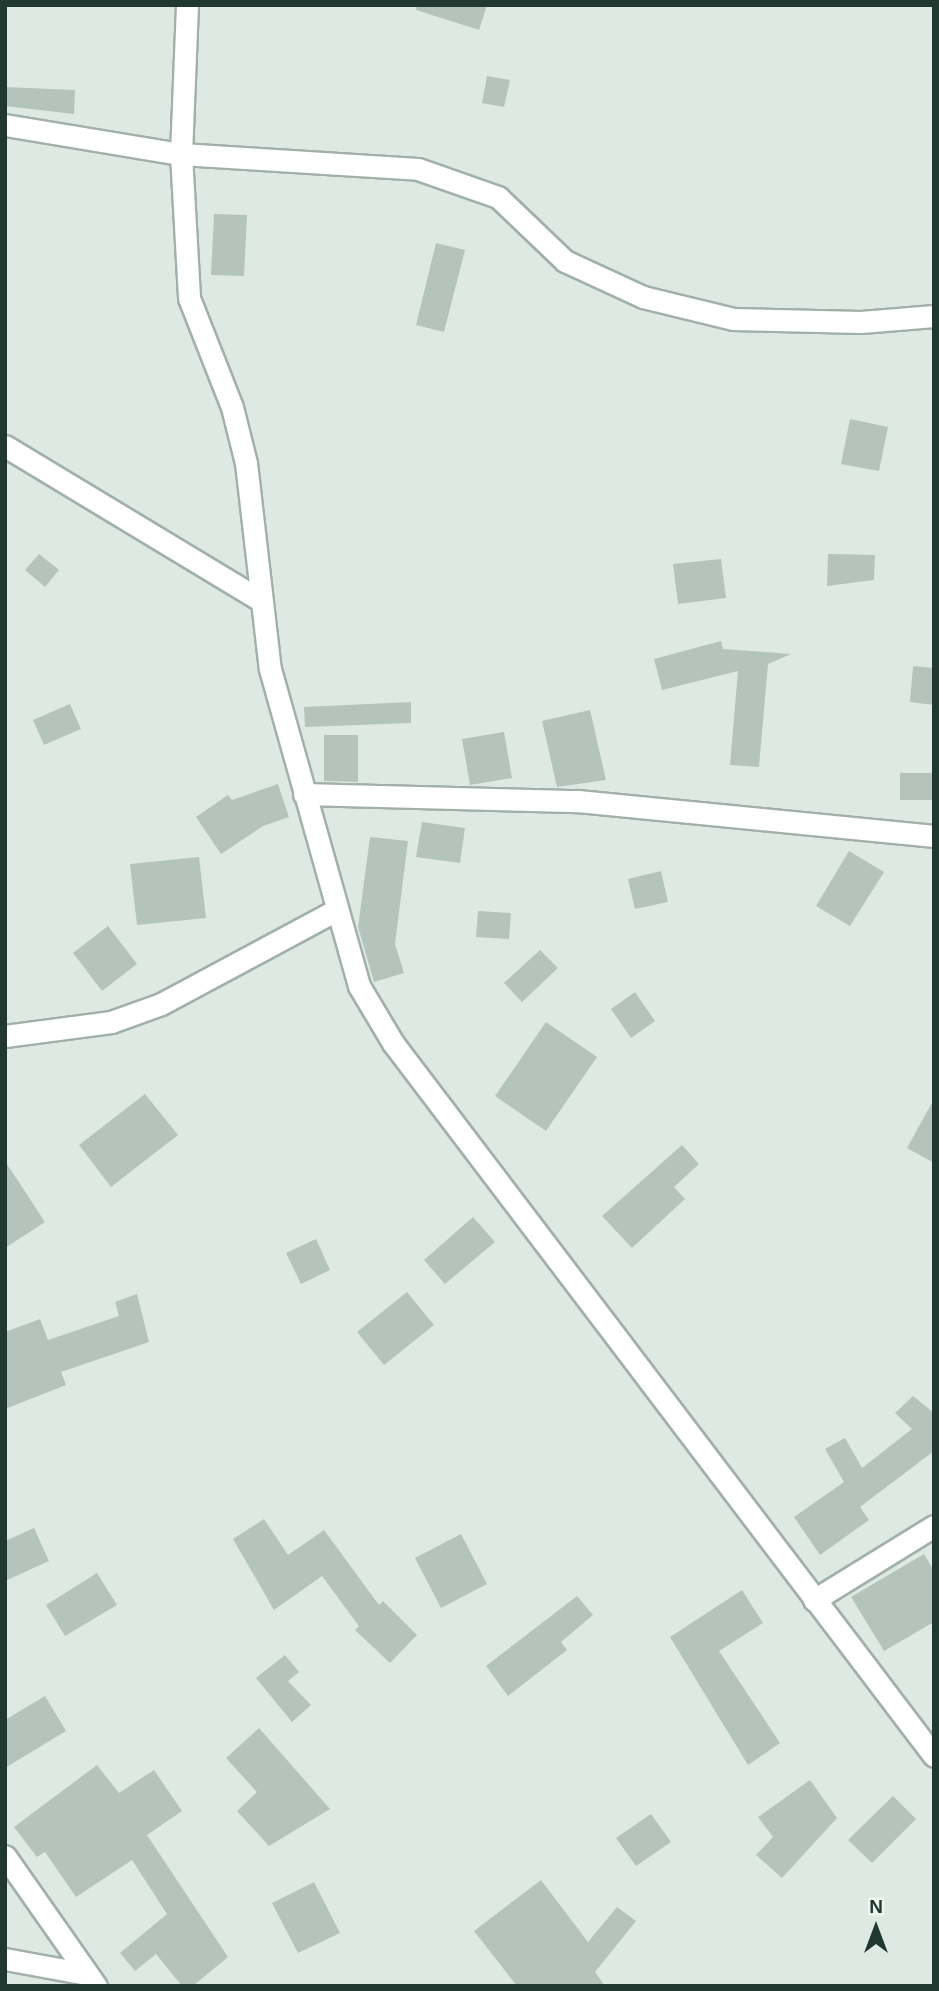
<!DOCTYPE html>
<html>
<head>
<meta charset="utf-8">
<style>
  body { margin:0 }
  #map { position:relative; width:939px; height:1991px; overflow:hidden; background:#dfe9e4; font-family:Arial,sans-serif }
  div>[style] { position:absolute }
  .building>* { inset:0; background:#b4c4bc }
  .roads { filter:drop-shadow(2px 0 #a2b0aa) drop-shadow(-2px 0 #a2b0aa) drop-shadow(0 2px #a2b0aa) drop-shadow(0 -2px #a2b0aa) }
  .street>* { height:21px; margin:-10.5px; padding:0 10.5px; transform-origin:10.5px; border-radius:10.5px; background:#fff }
  .secondary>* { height:21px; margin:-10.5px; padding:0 10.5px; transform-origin:10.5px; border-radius:10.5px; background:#fff }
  span { translate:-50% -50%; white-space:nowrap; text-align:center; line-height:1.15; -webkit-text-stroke:5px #eff6f2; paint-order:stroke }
  .frame { position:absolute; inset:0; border:7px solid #213830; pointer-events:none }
  .north { position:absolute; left:841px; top:1893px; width:70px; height:70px; -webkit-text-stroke:5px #eff6f2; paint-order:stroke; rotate:0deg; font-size:19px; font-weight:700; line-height:28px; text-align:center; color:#213830 }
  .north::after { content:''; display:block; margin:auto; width:24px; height:32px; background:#213830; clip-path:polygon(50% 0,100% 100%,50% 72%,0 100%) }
</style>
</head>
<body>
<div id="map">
  <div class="building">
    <div style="clip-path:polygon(417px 5px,487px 5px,479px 30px,416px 10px)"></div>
    <div style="clip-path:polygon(487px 76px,510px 80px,504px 107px,482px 103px)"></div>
    <div style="clip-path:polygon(5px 87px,75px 90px,74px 114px,5px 106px)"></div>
    <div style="clip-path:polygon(214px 214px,247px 215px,244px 276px,211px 275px)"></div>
    <div style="clip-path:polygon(436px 243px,465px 250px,444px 332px,416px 325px)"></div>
    <div style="clip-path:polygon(850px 419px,888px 427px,879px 471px,841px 464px)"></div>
    <div style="clip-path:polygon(39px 554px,59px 570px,45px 587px,25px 570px)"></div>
    <div style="clip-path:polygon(828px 554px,875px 555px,874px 580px,827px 586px)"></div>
    <div style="clip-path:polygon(721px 559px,726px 598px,678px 604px,673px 564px)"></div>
    <div style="clip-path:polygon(721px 641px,723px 649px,791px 654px,768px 664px,759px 767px,730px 765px,738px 671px,662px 690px,654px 659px)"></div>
    <div style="clip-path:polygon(913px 666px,934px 668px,934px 705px,910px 702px)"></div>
    <div style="clip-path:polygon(411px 702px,411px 723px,305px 727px,304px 707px)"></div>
    <div style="clip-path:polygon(70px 704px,81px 729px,44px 745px,33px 720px)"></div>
    <div style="clip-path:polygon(590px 710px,606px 780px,557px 787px,542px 721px)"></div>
    <div style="clip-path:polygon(504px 732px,512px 778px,470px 785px,462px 739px)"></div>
    <div style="clip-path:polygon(324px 735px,358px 735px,358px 782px,324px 781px)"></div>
    <div style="clip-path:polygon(900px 773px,934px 773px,934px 800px,900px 800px)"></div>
    <div style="clip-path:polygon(278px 784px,289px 817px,263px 826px,221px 854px,196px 817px,228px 795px,232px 800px)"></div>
    <div style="clip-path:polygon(422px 822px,465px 828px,460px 863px,416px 857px)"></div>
    <div style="clip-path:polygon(370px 837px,408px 841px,395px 944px,404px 973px,374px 982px,358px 927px)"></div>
    <div style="clip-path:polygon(849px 851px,884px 872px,850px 926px,816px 906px)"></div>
    <div style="clip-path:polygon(199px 857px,206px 918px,137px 925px,130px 864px)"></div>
    <div style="clip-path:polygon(661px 871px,668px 902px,635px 909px,628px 879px)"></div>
    <div style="clip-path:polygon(478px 911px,511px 913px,509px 939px,476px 937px)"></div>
    <div style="clip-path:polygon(108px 926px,137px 964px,102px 991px,73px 953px)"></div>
    <div style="clip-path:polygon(540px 950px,558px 968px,522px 1002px,504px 983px)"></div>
    <div style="clip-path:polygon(635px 992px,655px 1021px,631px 1038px,611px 1009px)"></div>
    <div style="clip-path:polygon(546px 1022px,597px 1057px,546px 1131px,495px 1096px)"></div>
    <div style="clip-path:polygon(145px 1094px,178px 1135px,111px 1187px,79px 1145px)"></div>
    <div style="clip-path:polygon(934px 1099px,934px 1163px,907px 1148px)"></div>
    <div style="clip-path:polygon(682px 1145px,699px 1164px,674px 1187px,685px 1199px,632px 1248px,602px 1216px)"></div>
    <div style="clip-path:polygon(5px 1161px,45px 1222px,5px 1248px)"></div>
    <div style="clip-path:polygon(473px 1217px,495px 1242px,445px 1284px,424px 1260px)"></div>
    <div style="clip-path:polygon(316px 1239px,330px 1270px,301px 1284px,286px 1253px)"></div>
    <div style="clip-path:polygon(407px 1292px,434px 1325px,384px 1365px,357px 1332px)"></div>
    <div style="clip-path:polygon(137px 1294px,149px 1342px,61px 1372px,66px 1385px,5px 1409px,5px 1332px,40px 1319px,48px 1340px,119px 1316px,115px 1302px)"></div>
    <div style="clip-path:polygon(913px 1396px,934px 1413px,934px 1451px,860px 1507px,869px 1520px,820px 1555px,794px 1517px,844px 1482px,825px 1449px,845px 1438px,862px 1468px,912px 1429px,895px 1413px)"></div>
    <div style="clip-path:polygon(264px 1519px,288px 1555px,324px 1530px,379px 1605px,383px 1601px,417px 1635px,390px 1663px,355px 1630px,359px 1626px,322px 1576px,274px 1610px,233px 1539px)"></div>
    <div style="clip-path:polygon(34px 1528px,49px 1561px,5px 1581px,5px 1541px)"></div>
    <div style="clip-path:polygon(461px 1534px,487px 1584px,441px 1608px,415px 1558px)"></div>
    <div style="clip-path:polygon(924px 1554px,934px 1571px,934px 1622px,884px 1651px,851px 1597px)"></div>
    <div style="clip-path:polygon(97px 1573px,117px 1605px,65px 1636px,46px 1605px)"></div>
    <div style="clip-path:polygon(742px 1590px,763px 1623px,719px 1651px,780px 1743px,748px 1765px,670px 1637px)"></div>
    <div style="clip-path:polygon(577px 1596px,593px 1615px,561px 1642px,567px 1650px,508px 1696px,486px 1666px)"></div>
    <div style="clip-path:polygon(285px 1655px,299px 1672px,288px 1681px,311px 1705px,292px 1722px,256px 1678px)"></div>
    <div style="clip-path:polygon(45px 1696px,66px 1731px,5px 1768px,5px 1720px)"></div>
    <div style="clip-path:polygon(259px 1728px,330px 1809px,269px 1846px,237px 1811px,257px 1792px,226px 1758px)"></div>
    <div style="clip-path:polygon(97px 1765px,119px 1793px,154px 1770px,182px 1811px,147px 1835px,228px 1957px,193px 1986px,182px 1986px,156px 1954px,135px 1971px,120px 1953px,167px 1914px,132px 1860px,76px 1897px,45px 1852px,37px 1857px,14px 1827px)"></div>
    <div style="clip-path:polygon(810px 1780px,837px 1818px,782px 1878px,756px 1855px,773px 1837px,758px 1817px)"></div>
    <div style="clip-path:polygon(893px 1796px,916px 1819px,872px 1863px,848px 1840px)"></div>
    <div style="clip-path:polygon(651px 1814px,671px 1842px,636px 1866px,616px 1838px)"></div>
    <div style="clip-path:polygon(541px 1880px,588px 1942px,617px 1907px,636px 1921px,595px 1972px,605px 1986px,517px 1986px,474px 1931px)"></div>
    <div style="clip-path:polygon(314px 1882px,340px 1933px,298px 1953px,272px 1903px)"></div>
  </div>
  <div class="roads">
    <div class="street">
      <div style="left:187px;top:5px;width:149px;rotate:92.3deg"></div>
      <div style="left:181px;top:154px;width:144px;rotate:86.8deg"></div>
      <div style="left:189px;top:298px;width:117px;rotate:68.5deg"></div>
      <div style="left:232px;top:407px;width:58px;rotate:76deg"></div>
      <div style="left:246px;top:463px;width:207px;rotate:83.4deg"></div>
      <div style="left:270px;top:669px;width:329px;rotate:74.3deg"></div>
      <div style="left:359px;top:986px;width:66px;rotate:59.2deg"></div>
      <div style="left:393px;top:1043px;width:895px;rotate:52.81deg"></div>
      <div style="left:5px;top:446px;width:298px;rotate:31.1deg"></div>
      <div style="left:304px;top:794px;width:274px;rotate:1.5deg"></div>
      <div style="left:578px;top:801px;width:358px;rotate:5.6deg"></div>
      <div style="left:5px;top:1036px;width:107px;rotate:-7.5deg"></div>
      <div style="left:111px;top:1022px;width:53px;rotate:-19.8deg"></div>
      <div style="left:161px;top:1004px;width:199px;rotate:-28.2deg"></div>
      <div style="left:814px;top:1600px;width:141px;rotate:-31.7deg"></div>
      <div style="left:5px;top:1856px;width:159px;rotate:55deg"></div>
      <div style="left:5px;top:1959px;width:83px;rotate:10.4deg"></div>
    </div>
    <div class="secondary">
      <div style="left:5px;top:125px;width:178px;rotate:9.4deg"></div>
      <div style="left:181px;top:154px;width:237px;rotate:3.6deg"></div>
      <div style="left:418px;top:169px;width:85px;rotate:19.3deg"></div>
      <div style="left:498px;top:197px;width:93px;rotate:43.7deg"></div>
      <div style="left:565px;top:261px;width:86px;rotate:24.8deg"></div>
      <div style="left:643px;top:297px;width:93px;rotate:13.7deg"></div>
      <div style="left:733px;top:319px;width:128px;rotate:1.3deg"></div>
      <div style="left:861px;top:322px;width:73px;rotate:-4.7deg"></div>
    </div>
  </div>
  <div class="frame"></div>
  <div class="north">N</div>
</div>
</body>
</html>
